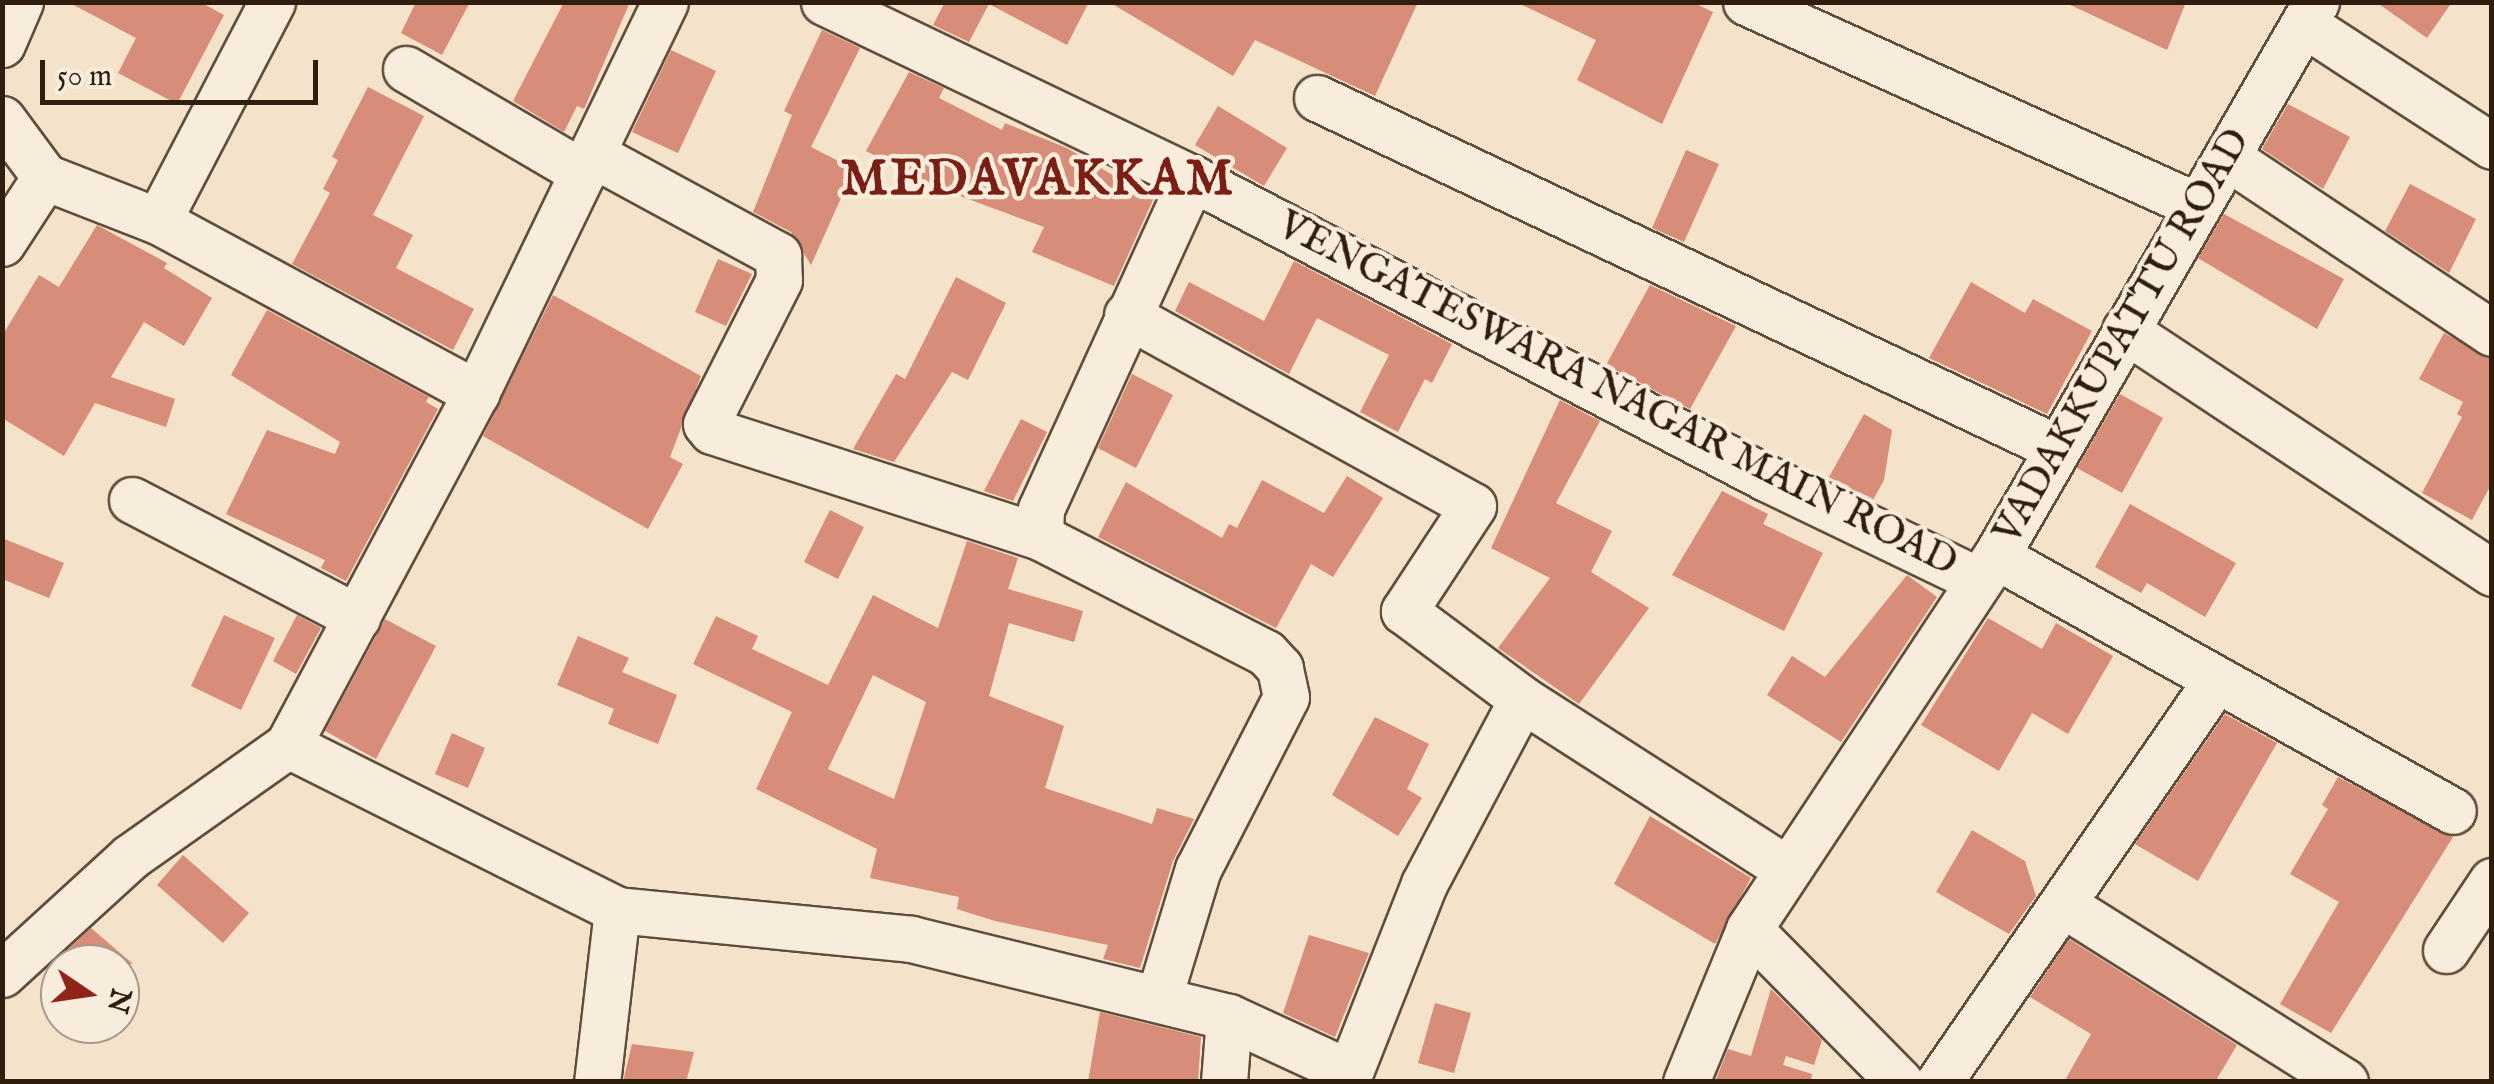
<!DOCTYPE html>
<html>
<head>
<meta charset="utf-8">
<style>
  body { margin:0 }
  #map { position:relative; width:2494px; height:1084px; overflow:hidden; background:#f4e2ca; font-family:"IM FELL English",serif }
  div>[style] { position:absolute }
  .building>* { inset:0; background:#d78d77 }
  .roads { filter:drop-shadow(2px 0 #604e3c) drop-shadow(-2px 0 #604e3c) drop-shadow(0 2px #604e3c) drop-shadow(0 -2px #604e3c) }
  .minor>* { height:45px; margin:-22.5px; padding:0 22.5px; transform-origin:22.5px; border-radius:22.5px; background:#f8ecdd }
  span { translate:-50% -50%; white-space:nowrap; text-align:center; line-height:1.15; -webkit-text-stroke:9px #f8ecdd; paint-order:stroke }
  .street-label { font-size:40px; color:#2f1d0d }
  .district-label { font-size:50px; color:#7a1f14; font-weight:700; letter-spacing:2.5px }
  .frame { position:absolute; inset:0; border:5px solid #2f1d0d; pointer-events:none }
  .north { position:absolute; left:40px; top:944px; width:100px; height:100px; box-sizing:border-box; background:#f8ecdd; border:2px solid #a8998a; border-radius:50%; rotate:103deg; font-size:28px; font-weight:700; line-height:40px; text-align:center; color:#2f1d0d }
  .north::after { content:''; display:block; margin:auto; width:35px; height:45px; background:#8f2418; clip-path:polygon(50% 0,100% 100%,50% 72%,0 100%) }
  .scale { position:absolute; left:40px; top:60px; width:278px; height:45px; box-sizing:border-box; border:5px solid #2f1d0d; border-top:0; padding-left:12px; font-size:30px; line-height:35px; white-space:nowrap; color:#2f1d0d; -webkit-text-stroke:8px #f8ecdd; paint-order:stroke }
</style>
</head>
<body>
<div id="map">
  <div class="building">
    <div style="clip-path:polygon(68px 2px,200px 2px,224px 15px,177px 104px,118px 73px,136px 38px)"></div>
    <div style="clip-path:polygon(416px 2px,470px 2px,442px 55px,401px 33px)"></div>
    <div style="clip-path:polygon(564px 2px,630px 2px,584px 109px,577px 106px,564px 132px,513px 101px)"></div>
    <div style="clip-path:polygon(945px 2px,1089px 2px,1067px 45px,989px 4px,969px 42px,933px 25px)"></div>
    <div style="clip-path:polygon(1109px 2px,1418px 2px,1375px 96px,1255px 40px,1233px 76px)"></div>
    <div style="clip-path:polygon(1516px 2px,1692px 2px,1713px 12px,1662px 124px,1577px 80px,1596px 40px)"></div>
    <div style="clip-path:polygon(2064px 2px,2186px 2px,2167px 50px)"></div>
    <div style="clip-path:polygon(2376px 2px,2452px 2px,2427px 38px)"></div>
    <div style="clip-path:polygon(822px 30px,860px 48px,811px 147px,854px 169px,811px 265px,791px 232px,753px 212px,792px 115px,784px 111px)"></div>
    <div style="clip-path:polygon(671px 50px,716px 71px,678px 153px,632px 132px)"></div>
    <div style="clip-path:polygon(909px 72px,944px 88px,939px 98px,1002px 130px,1005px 123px,1067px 148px,1121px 180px,1123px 174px,1157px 191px,1114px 286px,1032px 252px,1044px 227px,944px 190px,866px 151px)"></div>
    <div style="clip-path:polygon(368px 87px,424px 116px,373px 215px,413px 235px,396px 268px,474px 309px,453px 350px,292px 264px,330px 193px,323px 189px,338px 160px,332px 157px)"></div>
    <div style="clip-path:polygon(2288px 104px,2350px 137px,2323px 189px,2262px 149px)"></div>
    <div style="clip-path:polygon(1218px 106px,1287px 148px,1264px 186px,1195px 145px)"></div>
    <div style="clip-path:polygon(1686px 150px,1719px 164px,1684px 242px,1652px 228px)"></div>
    <div style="clip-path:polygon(2410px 184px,2476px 219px,2449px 273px,2385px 231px)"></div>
    <div style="clip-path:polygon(2224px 214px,2344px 279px,2317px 329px,2198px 258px)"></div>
    <div style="clip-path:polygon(97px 225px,167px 263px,164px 268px,212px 298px,184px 346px,144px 322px,111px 377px,175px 399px,166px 427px,95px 403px,64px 456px,2px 418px,2px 336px,39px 275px,59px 287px)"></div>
    <div style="clip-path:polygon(718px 259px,752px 274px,726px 326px,695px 312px)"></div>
    <div style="clip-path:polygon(1294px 261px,1452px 344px,1432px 383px,1425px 379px,1398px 432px,1360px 412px,1389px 355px,1317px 318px,1289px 374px,1175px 311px,1189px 282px,1264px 321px)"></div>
    <div style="clip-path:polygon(956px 277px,1006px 303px,968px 380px,952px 372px,894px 462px,853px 449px,896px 374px,905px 379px)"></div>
    <div style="clip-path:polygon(1971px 282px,2025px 313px,2033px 299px,2092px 331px,2047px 414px,1929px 358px)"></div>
    <div style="clip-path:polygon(1650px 285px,1736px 326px,1690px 409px,1606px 365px)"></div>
    <div style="clip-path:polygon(553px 295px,701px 376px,670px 457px,683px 464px,648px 529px,483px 436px)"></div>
    <div style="clip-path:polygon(267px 310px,429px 397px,426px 402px,438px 409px,346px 581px,321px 568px,325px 560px,226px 514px,267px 430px,335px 454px,340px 442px,231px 375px)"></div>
    <div style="clip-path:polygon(2444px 333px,2492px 359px,2492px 483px,2472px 520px,2422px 493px,2462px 417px,2457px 414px,2463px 402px,2419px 379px)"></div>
    <div style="clip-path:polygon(1132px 374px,1173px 395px,1136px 468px,1098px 448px)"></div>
    <div style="clip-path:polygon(2120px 394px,2163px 418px,2122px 493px,2077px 468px)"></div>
    <div style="clip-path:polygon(1560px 400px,1600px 421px,1556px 503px,1612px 531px,1591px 572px,1649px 608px,1579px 704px,1498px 648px,1550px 578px,1491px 548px)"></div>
    <div style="clip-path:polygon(1864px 414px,1892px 430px,1884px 480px,1873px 500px,1829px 477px)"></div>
    <div style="clip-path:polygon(1021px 419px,1047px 432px,1013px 501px,984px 491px)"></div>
    <div style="clip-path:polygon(1347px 476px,1383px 498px,1333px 577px,1311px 564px,1276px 628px,1098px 537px,1126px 482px,1222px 538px,1229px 524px,1237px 528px,1262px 480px,1324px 513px)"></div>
    <div style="clip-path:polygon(1722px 491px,1768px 514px,1763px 524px,1823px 553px,1784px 631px,1672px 575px)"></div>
    <div style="clip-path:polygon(2130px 504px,2236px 563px,2205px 617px,2147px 583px,2141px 593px,2095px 567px)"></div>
    <div style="clip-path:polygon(830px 510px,864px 527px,838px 579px,804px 562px)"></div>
    <div style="clip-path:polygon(2px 538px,64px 563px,49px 598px,2px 579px)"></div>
    <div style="clip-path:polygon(evenodd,967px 541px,1018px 558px,1008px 589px,1083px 611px,1074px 642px,1009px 623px,989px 696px,1064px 726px,1045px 788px,1152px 824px,1157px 808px,1194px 819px,1173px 861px,1140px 968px,1103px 959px,1108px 945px,995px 921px,957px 909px,959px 897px,870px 878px,877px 849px,756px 789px,792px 712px,693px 664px,716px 616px,758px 636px,752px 649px,828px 685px,873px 595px,938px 628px,967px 541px,873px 675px,926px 702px,894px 799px,828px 769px,873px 675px)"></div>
    <div style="clip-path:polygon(1907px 575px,1937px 597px,1841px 742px,1767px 695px,1792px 656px,1825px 677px)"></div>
    <div style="clip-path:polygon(224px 615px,275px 638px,241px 710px,191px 686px)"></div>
    <div style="clip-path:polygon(297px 615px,321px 628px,296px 674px,273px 661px)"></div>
    <div style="clip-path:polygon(1988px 618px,2042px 649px,2056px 623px,2113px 656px,2068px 734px,2032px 713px,1999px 771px,1921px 725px)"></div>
    <div style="clip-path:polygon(385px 619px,436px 646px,376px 759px,325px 731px)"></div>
    <div style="clip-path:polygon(578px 636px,629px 658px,622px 672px,677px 695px,658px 744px,608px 724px,614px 709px,557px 685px)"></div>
    <div style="clip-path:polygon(2225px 714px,2277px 743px,2198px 881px,2135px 844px)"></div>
    <div style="clip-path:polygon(1375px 717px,1429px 744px,1407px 789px,1422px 798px,1398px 836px,1332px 795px)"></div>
    <div style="clip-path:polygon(452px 733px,485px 748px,468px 788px,435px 774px)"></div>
    <div style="clip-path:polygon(2338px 777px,2453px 837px,2331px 1033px,2280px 1004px,2339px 902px,2290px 874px,2328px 809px,2322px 805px)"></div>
    <div style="clip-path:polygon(1650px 816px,1751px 878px,1715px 944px,1614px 884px)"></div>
    <div style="clip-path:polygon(1972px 830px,2025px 861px,2036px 896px,2009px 934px,1936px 892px)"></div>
    <div style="clip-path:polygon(183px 855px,249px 913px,223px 943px,157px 885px)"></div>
    <div style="clip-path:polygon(91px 928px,133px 964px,77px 964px,64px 953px)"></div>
    <div style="clip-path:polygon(1309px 935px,1369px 953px,1335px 1037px,1283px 1013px)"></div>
    <div style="clip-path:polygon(2069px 939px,2237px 1045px,2215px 1082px,2064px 1082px,2091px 1034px,2030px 997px)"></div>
    <div style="clip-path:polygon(1771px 989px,1822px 1040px,1814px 1065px,1786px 1056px,1783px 1065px,1812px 1074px,1811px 1082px,1715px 1082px,1728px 1049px,1751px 1056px)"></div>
    <div style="clip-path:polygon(1435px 1003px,1471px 1013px,1454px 1073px,1418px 1063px)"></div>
    <div style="clip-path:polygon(1100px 1012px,1201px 1037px,1198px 1082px,1088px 1082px)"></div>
    <div style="clip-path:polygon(632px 1044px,694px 1052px,686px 1082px,623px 1082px)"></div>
  </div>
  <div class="roads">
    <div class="minor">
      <div style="left:824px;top:2px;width:408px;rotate:25.6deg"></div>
      <div style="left:1192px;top:178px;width:648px;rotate:27.59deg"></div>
      <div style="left:1766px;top:478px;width:235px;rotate:25.7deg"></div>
      <div style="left:1746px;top:2px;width:496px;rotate:24.3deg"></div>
      <div style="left:2304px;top:24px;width:224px;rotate:33deg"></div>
      <div style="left:2px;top:44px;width:46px;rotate:-66.8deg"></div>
      <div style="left:406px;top:69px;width:205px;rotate:30.4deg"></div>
      <div style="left:1317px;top:98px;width:819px;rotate:25.31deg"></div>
      <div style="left:2px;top:119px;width:72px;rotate:53.4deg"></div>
      <div style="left:45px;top:177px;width:121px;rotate:21.3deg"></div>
      <div style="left:158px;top:221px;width:362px;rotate:28.4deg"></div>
      <div style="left:592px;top:154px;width:212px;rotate:28.5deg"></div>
      <div style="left:778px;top:255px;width:25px;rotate:88deg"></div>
      <div style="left:779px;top:280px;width:161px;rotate:116.9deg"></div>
      <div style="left:706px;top:424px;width:9px;rotate:49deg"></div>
      <div style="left:712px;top:431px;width:345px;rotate:17.9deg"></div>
      <div style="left:2227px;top:157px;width:318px;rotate:33.6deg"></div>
      <div style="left:158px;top:221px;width:247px;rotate:-62.5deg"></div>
      <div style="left:2px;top:243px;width:79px;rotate:-56.9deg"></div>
      <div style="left:1127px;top:315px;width:395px;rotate:28.9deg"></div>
      <div style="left:1473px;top:506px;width:126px;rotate:123.3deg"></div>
      <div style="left:1404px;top:611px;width:147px;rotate:36.7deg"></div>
      <div style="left:1522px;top:699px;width:313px;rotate:32.7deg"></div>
      <div style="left:2125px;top:330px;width:440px;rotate:33.5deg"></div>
      <div style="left:132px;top:500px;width:254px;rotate:27.5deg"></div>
      <div style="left:1996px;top:556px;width:523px;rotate:29.16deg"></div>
      <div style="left:288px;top:745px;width:368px;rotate:26.6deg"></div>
      <div style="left:617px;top:910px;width:173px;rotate:96.6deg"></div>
      <div style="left:2064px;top:905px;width:332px;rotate:32.2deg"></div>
      <div style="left:617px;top:910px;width:295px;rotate:5.6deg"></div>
      <div style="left:911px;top:939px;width:327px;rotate:13.8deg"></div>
      <div style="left:1229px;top:1017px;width:129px;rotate:24.8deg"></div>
      <div style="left:1749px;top:929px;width:215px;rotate:45.4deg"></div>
      <div style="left:2446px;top:950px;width:83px;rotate:-56.3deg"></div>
      <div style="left:2px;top:974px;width:173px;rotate:-42.4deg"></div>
      <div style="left:130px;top:857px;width:194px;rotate:-35.3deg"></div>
      <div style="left:288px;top:745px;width:399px;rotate:-61.9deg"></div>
      <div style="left:476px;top:393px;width:434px;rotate:-64.2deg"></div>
      <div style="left:1159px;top:997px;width:134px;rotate:-73.1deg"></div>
      <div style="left:1198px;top:869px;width:193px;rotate:-62.9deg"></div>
      <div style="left:1286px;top:697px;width:30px;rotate:-102deg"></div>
      <div style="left:1280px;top:668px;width:21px;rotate:-133deg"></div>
      <div style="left:1266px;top:653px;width:254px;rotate:-152.8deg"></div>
      <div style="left:1040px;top:537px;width:28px;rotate:-88deg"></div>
      <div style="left:1041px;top:509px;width:364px;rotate:-65.5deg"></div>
      <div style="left:1224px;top:1082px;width:65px;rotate:-85.6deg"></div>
      <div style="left:1346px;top:1082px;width:213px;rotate:-68.5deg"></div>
      <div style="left:1424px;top:884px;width:209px;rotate:-62.1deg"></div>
      <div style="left:1686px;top:1082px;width:165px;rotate:-67.6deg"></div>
      <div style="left:1749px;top:929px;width:447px;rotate:-56.5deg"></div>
      <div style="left:1996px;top:556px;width:640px;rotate:-59.99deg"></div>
      <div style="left:1939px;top:1082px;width:488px;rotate:-55.4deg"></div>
    </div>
  </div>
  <div class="street-label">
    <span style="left:2123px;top:337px;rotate:-60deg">VADAKKUPATTU ROAD</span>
    <span style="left:1617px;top:395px;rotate:27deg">VENGATESWARA NAGAR MAIN ROAD</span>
  </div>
  <div class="district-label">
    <span style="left:1038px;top:181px">MEDAVAKKAM</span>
  </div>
  <div class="frame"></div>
  <div class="north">N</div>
  <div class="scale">50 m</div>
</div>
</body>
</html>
